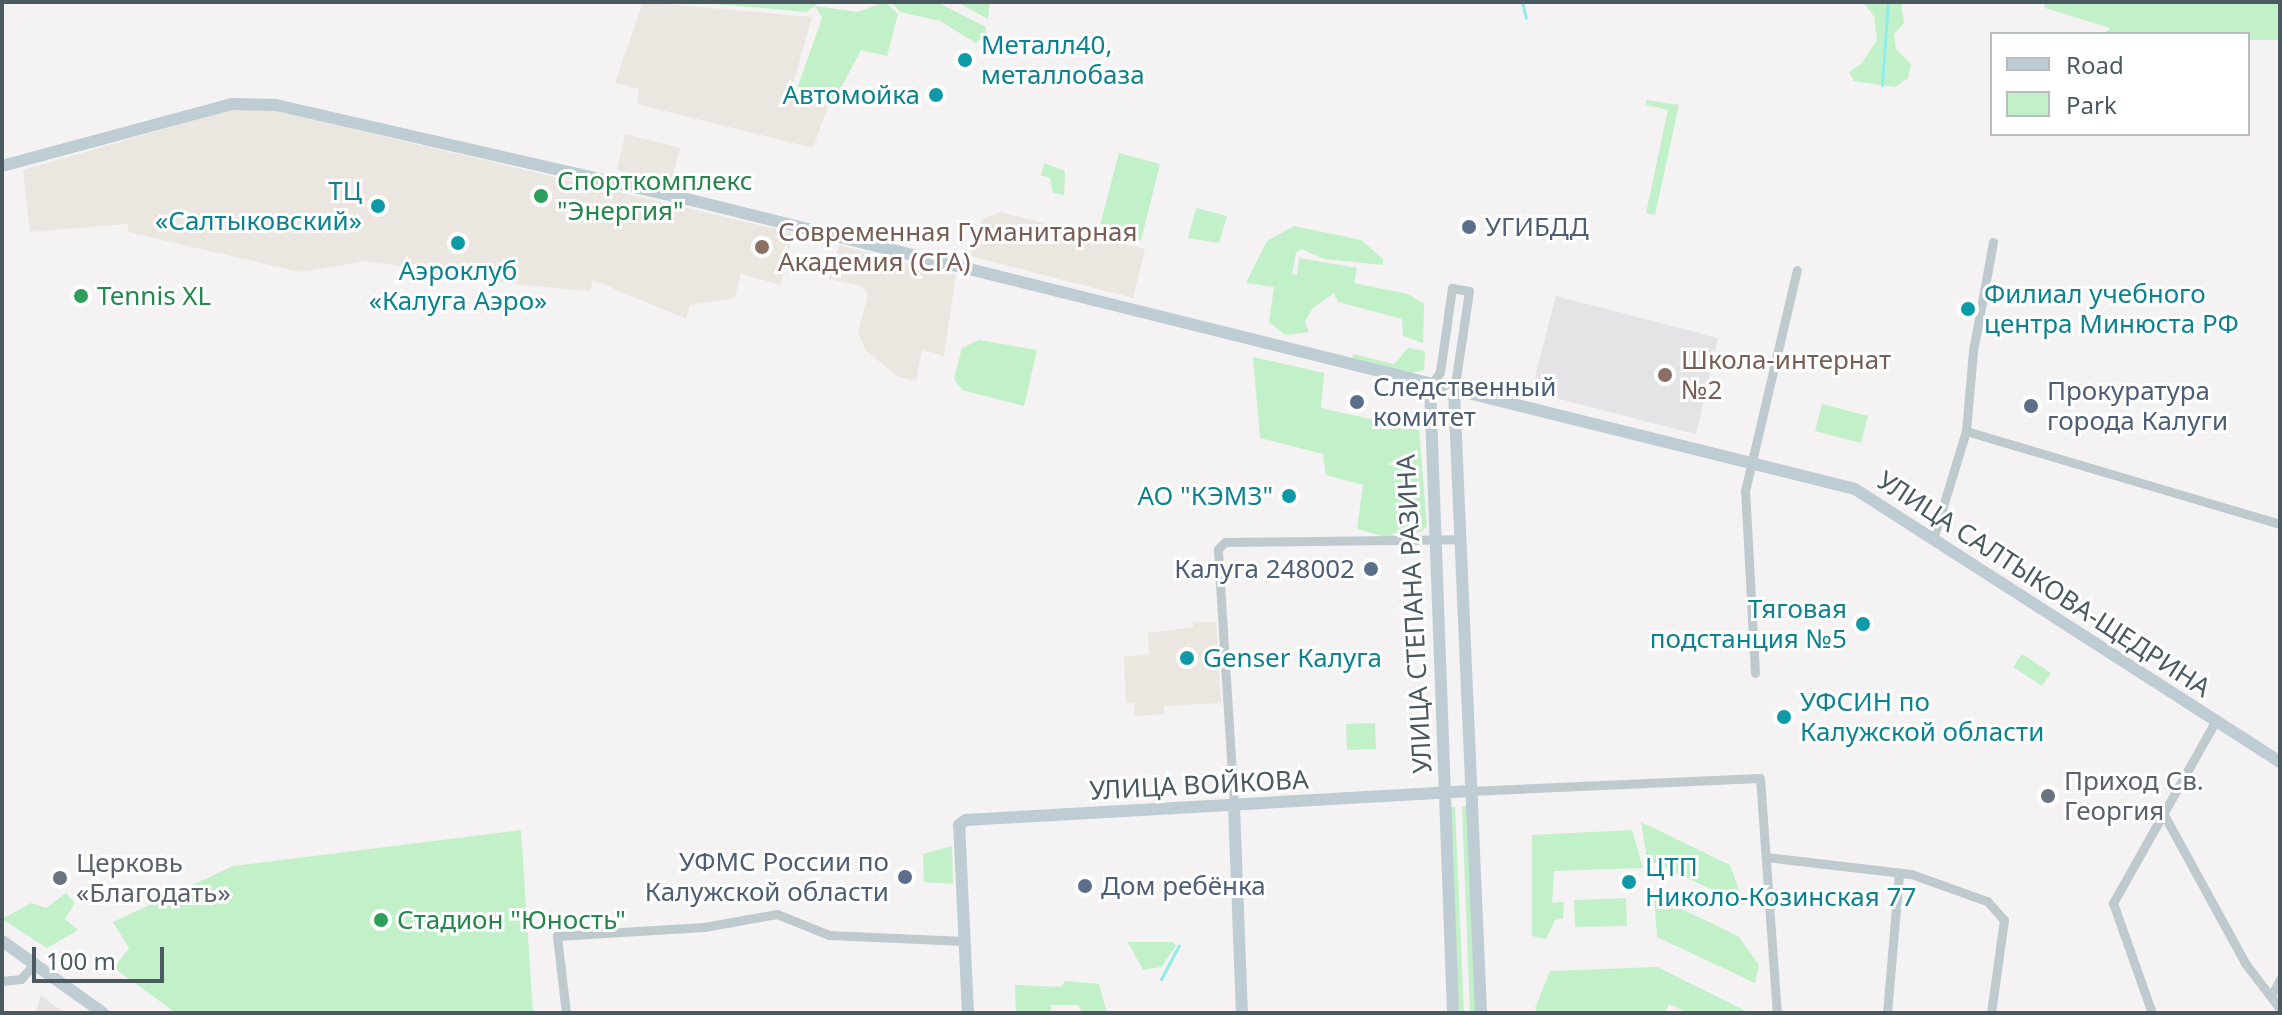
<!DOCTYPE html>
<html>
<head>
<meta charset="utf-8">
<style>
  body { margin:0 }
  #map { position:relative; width:2282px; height:1015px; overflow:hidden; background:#f4f2f3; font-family:"Noto Sans",sans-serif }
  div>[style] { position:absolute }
  .commercial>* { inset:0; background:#ebe6e0 }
  .education>* { inset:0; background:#e5e3e5 }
  .green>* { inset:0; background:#c2f0c9 }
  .stream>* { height:3px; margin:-1.5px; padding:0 1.5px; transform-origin:1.5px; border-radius:1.5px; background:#90ecea }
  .street>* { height:9px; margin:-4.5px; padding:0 4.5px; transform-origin:4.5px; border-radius:4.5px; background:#becace }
  .secondary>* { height:12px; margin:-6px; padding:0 6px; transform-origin:6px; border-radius:6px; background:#becdd3 }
  .dots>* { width:22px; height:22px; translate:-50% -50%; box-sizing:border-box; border:4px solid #fff; border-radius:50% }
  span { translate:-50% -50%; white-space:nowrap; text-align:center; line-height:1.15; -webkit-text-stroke:6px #fff; paint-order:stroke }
  .culture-label { font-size:26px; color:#0d838f }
  .left { translate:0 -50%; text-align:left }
  .right { translate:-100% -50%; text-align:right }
  .leisure-label { font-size:26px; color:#27864d }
  .service-label { font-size:26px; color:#4e5e75 }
  .education-label { font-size:26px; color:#785e54 }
  .street-label { font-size:26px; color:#4a5a60 }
  .worship-label { font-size:26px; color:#5b616d }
  .frame { position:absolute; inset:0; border:4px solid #4a5a60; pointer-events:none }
  .legend { position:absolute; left:1990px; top:32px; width:260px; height:104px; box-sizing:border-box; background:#fff; border:2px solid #b7bdbf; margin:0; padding:10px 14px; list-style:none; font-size:24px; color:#4a5a60 }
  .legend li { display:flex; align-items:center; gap:16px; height:40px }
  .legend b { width:40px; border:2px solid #b7bdbf }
  .scale { position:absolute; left:32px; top:947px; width:132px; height:36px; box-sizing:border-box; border:4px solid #4a5a60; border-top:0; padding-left:10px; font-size:24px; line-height:28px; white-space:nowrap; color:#4a5a60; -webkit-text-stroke:6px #fff; paint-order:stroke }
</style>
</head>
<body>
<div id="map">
  <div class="commercial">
    <div style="clip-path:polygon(643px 2px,812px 17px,790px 95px,828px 106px,813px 148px,637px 104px,639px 89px,615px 83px)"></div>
    <div style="clip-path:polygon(240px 107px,267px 109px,793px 233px,781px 285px,741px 274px,735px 298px,690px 305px,686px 319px,593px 280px,590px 291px,522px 285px,367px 261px,300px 272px,128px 232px,128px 224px,30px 232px,23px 170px)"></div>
    <div style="clip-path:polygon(625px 134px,680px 148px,671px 182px,617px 170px)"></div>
    <div style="clip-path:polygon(1000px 212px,1145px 249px,1133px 298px,970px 256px,983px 219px)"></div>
    <div style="clip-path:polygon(839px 245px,956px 275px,944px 356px,922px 350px,916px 381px,899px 377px,866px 351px,858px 333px,868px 294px,862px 286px,829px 279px)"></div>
    <div style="clip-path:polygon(1193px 622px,1216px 622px,1221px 703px,1164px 706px,1164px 714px,1135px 716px,1134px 703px,1126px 703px,1124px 656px,1149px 655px,1148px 633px,1193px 627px)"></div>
  </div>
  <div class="education">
    <div style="clip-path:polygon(1556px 296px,1718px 338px,1696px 434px,1531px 392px)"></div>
    <div style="clip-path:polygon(41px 995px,64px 1013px,35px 1013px)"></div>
  </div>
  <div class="green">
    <div style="clip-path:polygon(693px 2px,816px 2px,815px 6px,858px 12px,885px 2px,898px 14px,887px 56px,861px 50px,835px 99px,797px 89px,822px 18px,815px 6px,806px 12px)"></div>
    <div style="clip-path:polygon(891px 2px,937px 2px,986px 27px,985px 34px,976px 43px,940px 21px,900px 12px)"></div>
    <div style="clip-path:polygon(957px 2px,990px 2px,988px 19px)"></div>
    <div style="clip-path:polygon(1863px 2px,1901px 2px,1904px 23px,1894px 34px,1896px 49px,1911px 64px,1908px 78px,1895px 87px,1854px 81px,1849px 72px,1862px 63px,1877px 40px,1874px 16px)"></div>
    <div style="clip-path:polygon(2044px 2px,2280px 2px,2280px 40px,2248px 40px,2248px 34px,2104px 34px,2110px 28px,2045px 8px)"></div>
    <div style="clip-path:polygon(1646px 100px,1679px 105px,1655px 215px,1646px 213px,1668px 110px,1646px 105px)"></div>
    <div style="clip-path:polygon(1119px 153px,1160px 164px,1141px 240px,1100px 225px)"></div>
    <div style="clip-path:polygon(1044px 163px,1065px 171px,1064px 195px,1053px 193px,1050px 178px,1041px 175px)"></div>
    <div style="clip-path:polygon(1196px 208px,1227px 216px,1219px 243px,1188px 238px)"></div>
    <div style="clip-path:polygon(1294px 226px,1361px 240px,1383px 259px,1383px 265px,1324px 259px,1302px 249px,1296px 252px,1292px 274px,1297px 275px,1299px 258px,1357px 268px,1354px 283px,1408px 294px,1424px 304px,1423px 343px,1403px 336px,1402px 319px,1338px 302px,1334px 293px,1312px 309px,1305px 322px,1309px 332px,1285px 335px,1269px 322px,1274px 287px,1246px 283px,1267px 241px)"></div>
    <div style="clip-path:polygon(979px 340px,1037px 350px,1024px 406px,962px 390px,954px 379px,962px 348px)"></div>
    <div style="clip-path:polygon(1408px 348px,1425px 351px,1424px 370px,1407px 374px,1352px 361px,1353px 354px,1394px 364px)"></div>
    <div style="clip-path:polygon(1253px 357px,1324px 373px,1321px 408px,1419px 430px,1427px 526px,1422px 531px,1392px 539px,1357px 529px,1363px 485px,1326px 475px,1323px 454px,1260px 438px)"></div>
    <div style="clip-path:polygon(1822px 404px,1868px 416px,1861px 443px,1815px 431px)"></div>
    <div style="clip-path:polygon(2022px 654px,2051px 673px,2042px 686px,2013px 667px)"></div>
    <div style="clip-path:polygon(1375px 723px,1376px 749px,1347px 750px,1346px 724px)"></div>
    <div style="clip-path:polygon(1467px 806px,1477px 1013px,1470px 1013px,1462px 807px)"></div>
    <div style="clip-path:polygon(1448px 807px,1455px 807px,1464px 1013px,1457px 1013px)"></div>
    <div style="clip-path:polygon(1641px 822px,1730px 865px,1744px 905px,1647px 859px)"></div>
    <div style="clip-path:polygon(521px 830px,533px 1013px,176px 1013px,114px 968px,129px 948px,113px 922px,233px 866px)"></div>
    <div style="clip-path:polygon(1632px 830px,1643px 868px,1554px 871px,1552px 903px,1564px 902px,1563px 918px,1555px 920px,1546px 939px,1532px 936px,1532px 835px)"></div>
    <div style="clip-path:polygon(952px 846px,953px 884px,924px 882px,923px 854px)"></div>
    <div style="clip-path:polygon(66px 893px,75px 903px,65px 919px,78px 930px,47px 948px,2px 919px,31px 903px,46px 908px)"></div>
    <div style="clip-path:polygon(1654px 896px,1738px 936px,1759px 965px,1755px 983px,1657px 937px)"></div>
    <div style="clip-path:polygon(1626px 898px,1627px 926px,1575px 927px,1574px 900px)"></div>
    <div style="clip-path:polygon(1128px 942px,1173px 942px,1176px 946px,1161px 967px,1143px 970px)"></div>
    <div style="clip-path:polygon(1657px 967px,1750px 1013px,1688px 1013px,1669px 1004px,1665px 1013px,1538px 1013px,1535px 1008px,1550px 971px)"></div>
    <div style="clip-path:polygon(1065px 981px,1099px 984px,1107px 1013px,1083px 1013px,1078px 1005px,1051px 1005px,1051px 1013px,1016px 1013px,1015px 985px,1061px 987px)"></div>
  </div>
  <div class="stream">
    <div style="left:1522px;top:2px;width:16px;rotate:76deg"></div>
    <div style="left:1882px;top:85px;width:83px;rotate:-85.9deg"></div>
    <div style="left:1161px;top:979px;width:38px;rotate:-62deg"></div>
  </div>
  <div class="street">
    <div style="left:1430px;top:386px;width:17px;rotate:-54deg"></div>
    <div style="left:1440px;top:372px;width:85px;rotate:-81.9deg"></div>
    <div style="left:1452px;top:288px;width:17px;rotate:10deg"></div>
    <div style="left:1469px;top:291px;width:101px;rotate:98.5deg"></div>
    <div style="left:1966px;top:431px;width:327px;rotate:16.5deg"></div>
    <div style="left:1933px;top:539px;width:113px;rotate:-73deg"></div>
    <div style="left:1966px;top:431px;width:80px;rotate:-85deg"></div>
    <div style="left:1973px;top:351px;width:111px;rotate:-79.6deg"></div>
    <div style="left:1755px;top:673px;width:182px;rotate:-93.1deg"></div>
    <div style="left:1745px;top:491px;width:227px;rotate:-76.8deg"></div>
    <div style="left:1471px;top:791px;width:289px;rotate:-2.6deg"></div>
    <div style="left:1760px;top:778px;width:236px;rotate:85.9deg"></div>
    <div style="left:1234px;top:806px;width:257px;rotate:-93.6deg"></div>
    <div style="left:1218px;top:549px;width:10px;rotate:-45deg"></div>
    <div style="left:1225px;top:542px;width:234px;rotate:-0.7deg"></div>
    <div style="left:2163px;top:813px;width:171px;rotate:61.3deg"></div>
    <div style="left:2245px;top:963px;width:58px;rotate:52.7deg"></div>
    <div style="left:1766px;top:857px;width:146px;rotate:6.7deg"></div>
    <div style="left:1911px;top:874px;width:81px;rotate:19.6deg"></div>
    <div style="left:1987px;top:901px;width:25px;rotate:48deg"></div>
    <div style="left:2004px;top:920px;width:94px;rotate:98deg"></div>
    <div style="left:2px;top:981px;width:19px;rotate:-6deg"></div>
    <div style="left:21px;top:979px;width:21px;rotate:-49deg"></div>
    <div style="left:2272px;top:994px;width:17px;rotate:-62deg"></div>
    <div style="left:566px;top:1013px;width:78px;rotate:-96.7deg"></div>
    <div style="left:557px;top:936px;width:147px;rotate:-3.5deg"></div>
    <div style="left:704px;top:927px;width:74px;rotate:-10.1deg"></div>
    <div style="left:777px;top:914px;width:56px;rotate:22deg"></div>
    <div style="left:829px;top:935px;width:135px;rotate:2.5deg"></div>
    <div style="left:1887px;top:1013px;width:141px;rotate:-85.1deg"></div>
    <div style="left:2152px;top:1013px;width:117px;rotate:-109.5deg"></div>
    <div style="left:2113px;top:903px;width:210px;rotate:-60.6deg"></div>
  </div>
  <div class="secondary">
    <div style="left:2px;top:166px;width:238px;rotate:-15.1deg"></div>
    <div style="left:232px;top:104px;width:44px;rotate:1.3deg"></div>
    <div style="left:276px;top:105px;width:422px;rotate:12.9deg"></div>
    <div style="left:687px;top:199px;width:1203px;rotate:13.94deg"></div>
    <div style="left:1855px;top:489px;width:505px;rotate:32.71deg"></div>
    <div style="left:1430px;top:386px;width:627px;rotate:87.9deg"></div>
    <div style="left:1454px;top:391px;width:623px;rotate:87.51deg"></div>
    <div style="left:1234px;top:806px;width:207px;rotate:87.8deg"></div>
    <div style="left:2px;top:941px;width:124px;rotate:35.5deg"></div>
    <div style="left:968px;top:1013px;width:188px;rotate:-92.7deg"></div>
    <div style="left:959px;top:825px;width:9px;rotate:-36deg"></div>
    <div style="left:966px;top:820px;width:506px;rotate:-3.29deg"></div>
  </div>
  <div class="dots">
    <div style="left:965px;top:60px;background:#0f9aa8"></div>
    <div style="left:936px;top:95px;background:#0f9aa8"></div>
    <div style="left:541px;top:196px;background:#2e9e5b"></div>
    <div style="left:378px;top:206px;background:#0f9aa8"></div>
    <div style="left:1469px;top:227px;background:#5c6f8a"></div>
    <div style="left:458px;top:243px;background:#0f9aa8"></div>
    <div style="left:762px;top:247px;background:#8d6e63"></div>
    <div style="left:81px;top:296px;background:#2e9e5b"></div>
    <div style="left:1968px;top:309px;background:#0f9aa8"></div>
    <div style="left:1665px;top:375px;background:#8d6e63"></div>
    <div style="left:1357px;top:402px;background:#5c6f8a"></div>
    <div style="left:2031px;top:406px;background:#5c6f8a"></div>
    <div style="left:1289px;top:496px;background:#0f9aa8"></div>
    <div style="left:1371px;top:569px;background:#5c6f8a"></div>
    <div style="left:1863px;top:624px;background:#0f9aa8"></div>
    <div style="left:1187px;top:658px;background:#0f9aa8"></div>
    <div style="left:1784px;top:717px;background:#0f9aa8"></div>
    <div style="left:2048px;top:796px;background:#6b7280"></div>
    <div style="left:905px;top:877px;background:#5c6f8a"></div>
    <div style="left:60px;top:878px;background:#6b7280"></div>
    <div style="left:1629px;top:882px;background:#0f9aa8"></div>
    <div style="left:1085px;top:886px;background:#5c6f8a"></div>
    <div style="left:381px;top:920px;background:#2e9e5b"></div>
  </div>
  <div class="culture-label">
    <span class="left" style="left:981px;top:60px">Металл40,<br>металлобаза</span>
    <span class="right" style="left:920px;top:95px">Автомойка</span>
    <span class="right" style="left:362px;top:206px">ТЦ<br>«Салтыковский»</span>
    <span style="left:458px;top:286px">Аэроклуб<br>«Калуга Аэро»</span>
    <span class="left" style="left:1984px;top:309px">Филиал учебного<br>центра Минюста РФ</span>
    <span class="right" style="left:1273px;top:496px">АО "КЭМЗ"</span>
    <span class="right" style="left:1847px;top:624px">Тяговая<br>подстанция №5</span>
    <span class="left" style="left:1203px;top:658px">Genser Калуга</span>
    <span class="left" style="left:1800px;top:717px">УФСИН по<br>Калужской области</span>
    <span class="left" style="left:1645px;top:882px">ЦТП<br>Николо-Козинская 77</span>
  </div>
  <div class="leisure-label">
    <span class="left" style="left:557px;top:196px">Спорткомплекс<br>"Энергия"</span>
    <span class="left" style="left:97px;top:296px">Tennis XL</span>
    <span class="left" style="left:397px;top:920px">Стадион "Юность"</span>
  </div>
  <div class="service-label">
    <span class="left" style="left:1485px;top:227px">УГИБДД</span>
    <span class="left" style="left:1373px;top:402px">Следственный<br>комитет</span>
    <span class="left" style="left:2047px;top:406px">Прокуратура<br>города Калуги</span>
    <span class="right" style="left:1355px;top:569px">Калуга 248002</span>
    <span class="right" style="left:889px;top:877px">УФМС России по<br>Калужской области</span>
    <span class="left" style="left:1101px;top:886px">Дом ребёнка</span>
  </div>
  <div class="education-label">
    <span class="left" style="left:778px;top:247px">Современная Гуманитарная<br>Академия (СГА)</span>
    <span class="left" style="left:1681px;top:375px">Школа-интернат<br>№2</span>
  </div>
  <div class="street-label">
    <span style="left:2044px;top:584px;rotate:33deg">УЛИЦА САЛТЫКОВА-ЩЕДРИНА</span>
    <span style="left:1414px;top:614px;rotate:-93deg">УЛИЦА СТЕПАНА РАЗИНА</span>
    <span style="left:1199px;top:785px;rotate:-3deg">УЛИЦА ВОЙКОВА</span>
  </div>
  <div class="worship-label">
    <span class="left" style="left:2064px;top:796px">Приход Св.<br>Георгия</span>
    <span class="left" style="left:76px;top:878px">Церковь<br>«Благодать»</span>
  </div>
  <div class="frame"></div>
  <ul class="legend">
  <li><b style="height:10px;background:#becdd3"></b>Road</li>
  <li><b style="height:22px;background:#c2f0c9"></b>Park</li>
  </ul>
  <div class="scale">100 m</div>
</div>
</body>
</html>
